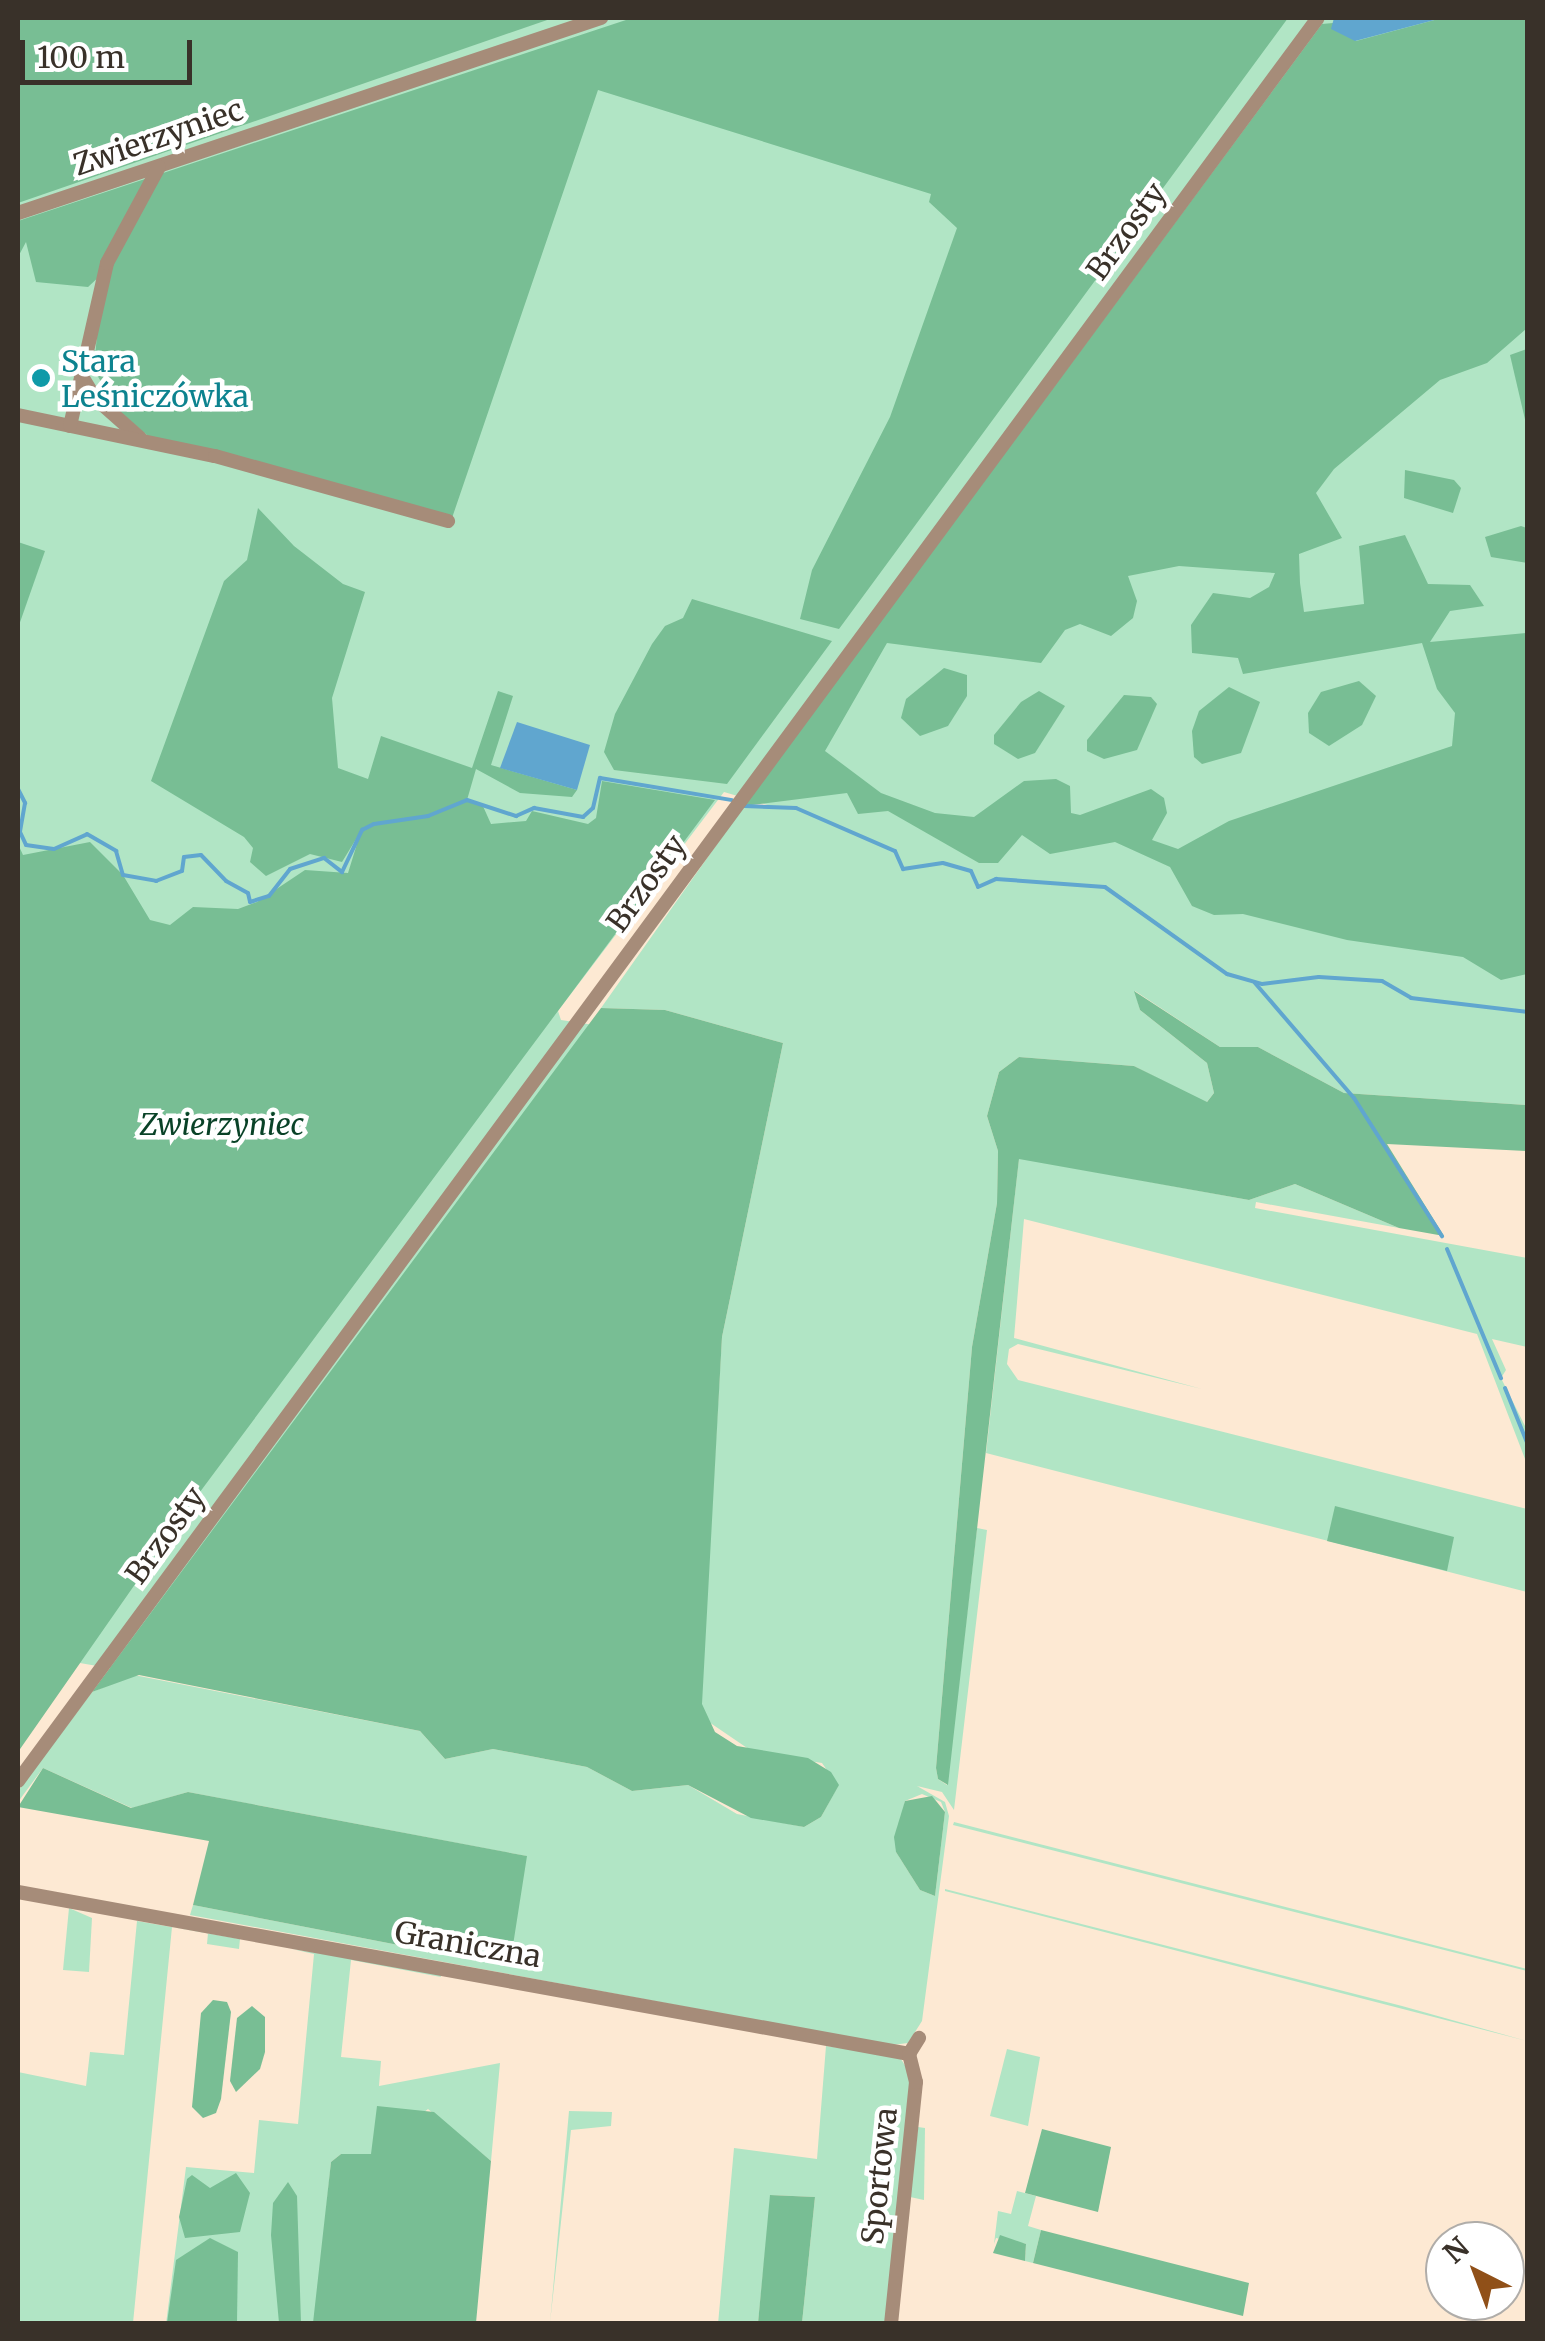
<!DOCTYPE html>
<html>
<head>
<meta charset="utf-8">
<style>
  body { margin:0 }
  #map { position:relative; width:1545px; height:2341px; overflow:hidden; background:#fde9d3; font-family:Merriweather,serif }
  div>[style] { position:absolute }
  .green>* { inset:0; background:#b1e5c5 }
  .forest>* { inset:0; background:#78be94 }
  .water>* { inset:0; background:#60a6cf }
  .stream>* { height:4px; margin:-2px; padding:0 2px; transform-origin:2px; border-radius:2px; background:#60a6cf }
  .minor>* { height:14px; margin:-7px; padding:0 7px; transform-origin:7px; border-radius:7px; background:#a68c79 }
  .dots>* { width:28px; height:28px; translate:-50% -50%; box-sizing:border-box; border:5px solid #fff; border-radius:50% }
  span { translate:-50% -50%; white-space:nowrap; text-align:center; line-height:1.15; -webkit-text-stroke:9px #fff; paint-order:stroke }
  .street-label { font-size:30px; color:#393129 }
  .culture-label { font-size:30px; color:#0d838f }
  .left { translate:0 -50%; text-align:left }
  .park-label { font-size:30px; color:#094227; font-style:italic }
  .frame { position:absolute; inset:0; border:20px solid #393129; pointer-events:none }
  .north { position:absolute; left:1425px; top:2221px; width:100px; height:100px; box-sizing:border-box; background:#fff; border:2px solid #b0ada9; border-radius:50%; rotate:318deg; font-size:28px; font-weight:700; line-height:40px; text-align:center; color:#393129 }
  .north::after { content:''; display:block; margin:auto; width:35px; height:45px; background:#905018; clip-path:polygon(50% 0,100% 100%,50% 72%,0 100%) }
  .scale { position:absolute; left:20px; top:40px; width:172px; height:45px; box-sizing:border-box; border:5px solid #393129; border-top:0; padding-left:12px; font-size:30px; line-height:35px; white-space:nowrap; color:#393129; -webkit-text-stroke:8px #fff; paint-order:stroke }
</style>
</head>
<body>
<div id="map">
  <div class="green">
    <div style="clip-path:polygon(evenodd,18px 18px,1527px 18px,1527px 1105px,1344px 1093px,1258px 1047px,1220px 1047px,1135px 991px,1140px 1010px,1207px 1063px,1214px 1093px,1206px 1103px,1134px 1066px,1019px 1057px,999px 1072px,987px 1116px,998px 1151px,997px 1203px,972px 1347px,936px 1768px,938px 1779px,947px 1785px,977px 1528px,987px 1530px,954px 1810px,942px 1792px,917px 1786px,945px 1802px,949px 1816px,922px 2021px,908px 2043px,892px 2045px,136px 1905px,190px 1915px,193px 1905px,419px 1949px,432px 1941px,458px 1942px,510px 1958px,526px 1856px,188px 1792px,132px 1808px,43px 1768px,18px 1802px,18px 1791px,92px 1692px,134px 1675px,420px 1731px,445px 1759px,493px 1749px,587px 1767px,632px 1791px,688px 1785px,737px 1814px,804px 1827px,821px 1817px,838px 1786px,822px 1763px,753px 1752px,706px 1720px,705px 1770px,74px 1662px,18px 1744px,18px 18px,724px 792px,768px 805px,744px 806px,601px 1008px,665px 1010px,783px 1043px,722px 1337px,707px 1591px,709px 1327px,779px 1053px,561px 1020px,558px 1011px,724px 792px,18px 18px,922px 1794px,941px 1802px,945px 1812px,935px 1896px,920px 1890px,896px 1852px,905px 1801px,922px 1794px)"></div>
    <div style="clip-path:polygon(1019px 1158px,1249px 1200px,1295px 1184px,1399px 1228px,1256px 1202px,1255px 1208px,1527px 1258px,1527px 1347px,1492px 1339px,1506px 1370px,1501px 1378px,1527px 1430px,1527px 1464px,1477px 1334px,1024px 1219px,1014px 1338px,1202px 1389px,1018px 1344px,1009px 1349px,1007px 1364px,1018px 1380px,1527px 1509px,1527px 1592px,986px 1453px)"></div>
    <div style="clip-path:polygon(954px 1822px,1527px 1969px,1527px 1971px,953px 1825px)"></div>
    <div style="clip-path:polygon(945px 1889px,1402px 2006px,1527px 2041px,945px 1891px)"></div>
    <div style="clip-path:polygon(69px 1908px,92px 1918px,89px 1972px,63px 1970px)"></div>
    <div style="clip-path:polygon(137px 1921px,240px 1939px,239px 1949px,207px 1944px,208px 1933px,172px 1927px,133px 2323px,18px 2324px,18px 2072px,86px 2086px,90px 2052px,124px 2055px)"></div>
    <div style="clip-path:polygon(292px 1949px,440px 1972px,441px 1977px,351px 1960px,341px 2057px,381px 2061px,379px 2086px,500px 2063px,491px 2161px,428px 2109px,371px 2154px,341px 2154px,331px 2162px,315px 2323px,166px 2324px,186px 2167px,254px 2173px,259px 2120px,298px 2124px,314px 1954px)"></div>
    <div style="clip-path:polygon(826px 2046px,899px 2056px,913px 2078px,887px 2323px,802px 2323px,815px 2197px,771px 2195px,758px 2323px,718px 2324px,734px 2148px,817px 2159px)"></div>
    <div style="clip-path:polygon(1007px 2049px,1040px 2057px,1028px 2126px,990px 2116px)"></div>
    <div style="clip-path:polygon(569px 2111px,612px 2112px,611px 2126px,571px 2130px,550px 2323px)"></div>
    <div style="clip-path:polygon(918px 2127px,925px 2128px,924px 2200px,910px 2197px)"></div>
    <div style="clip-path:polygon(1017px 2191px,1036px 2196px,1028px 2226px,1041px 2230px,1033px 2263px,1025px 2261px,1026px 2244px,996px 2238px,994px 2244px,998px 2211px,1011px 2214px)"></div>
  </div>
  <div class="forest">
    <div style="clip-path:polygon(18px 18px,553px 18px,18px 203px)"></div>
    <div style="clip-path:polygon(632px 18px,1288px 18px,839px 629px,800px 619px,812px 570px,890px 417px,957px 228px,929px 202px,931px 194px,598px 90px,452px 518px,148px 436px,118px 410px,94px 370px,102px 274px,88px 287px,36px 282px,26px 242px,18px 257px,18px 221px)"></div>
    <div style="clip-path:polygon(evenodd,1442px 18px,1527px 18px,1527px 328px,1487px 363px,1440px 380px,1334px 469px,1316px 493px,1342px 538px,1299px 554px,1300px 583px,1304px 612px,1364px 604px,1359px 546px,1405px 535px,1428px 584px,1470px 585px,1484px 606px,1450px 611px,1430px 642px,1527px 633px,1527px 974px,1501px 980px,1463px 957px,1347px 940px,1243px 914px,1214px 915px,1192px 906px,1170px 867px,1115px 842px,1050px 854px,1022px 835px,998px 863px,979px 863px,888px 811px,858px 814px,847px 793px,744px 806px,1322px 24px,1333px 23px,1356px 41px,1442px 18px,1179px 566px,1275px 573px,1269px 587px,1250px 598px,1213px 593px,1191px 625px,1192px 653px,1238px 658px,1243px 674px,1422px 643px,1437px 689px,1455px 713px,1452px 746px,1229px 821px,1178px 849px,1152px 840px,1167px 813px,1164px 798px,1151px 789px,1080px 815px,1071px 813px,1070px 786px,1056px 779px,1024px 781px,974px 817px,935px 813px,881px 793px,825px 751px,887px 643px,1041px 663px,1065px 630px,1080px 624px,1111px 636px,1133px 618px,1137px 601px,1128px 576px,1179px 566px)"></div>
    <div style="clip-path:polygon(1527px 349px,1528px 349px,1527px 428px,1510px 355px)"></div>
    <div style="clip-path:polygon(1405px 470px,1454px 480px,1461px 488px,1453px 513px,1404px 498px)"></div>
    <div style="clip-path:polygon(258px 508px,294px 546px,343px 584px,365px 592px,332px 698px,338px 768px,368px 779px,381px 736px,472px 768px,498px 691px,513px 696px,491px 765px,577px 790px,572px 797px,520px 793px,476px 769px,467px 800px,482px 804px,491px 824px,526px 821px,532px 811px,588px 824px,596px 818px,602px 781px,715px 800px,191px 1504px,18px 1752px,18px 844px,23px 855px,90px 842px,123px 875px,150px 920px,170px 925px,193px 907px,238px 909px,257px 902px,305px 870px,348px 873px,361px 831px,342px 862px,310px 854px,266px 876px,250px 862px,253px 848px,244px 837px,151px 781px,224px 581px,247px 560px)"></div>
    <div style="clip-path:polygon(1521px 526px,1527px 528px,1527px 563px,1491px 557px,1485px 537px)"></div>
    <div style="clip-path:polygon(18px 542px,45px 551px,18px 628px)"></div>
    <div style="clip-path:polygon(692px 599px,832px 641px,727px 784px,614px 770px,604px 752px,615px 714px,652px 644px,665px 626px,683px 618px)"></div>
    <div style="clip-path:polygon(944px 668px,967px 675px,967px 696px,948px 726px,920px 736px,901px 718px,906px 699px)"></div>
    <div style="clip-path:polygon(1359px 681px,1376px 696px,1362px 725px,1329px 746px,1309px 733px,1308px 713px,1321px 692px)"></div>
    <div style="clip-path:polygon(1229px 687px,1260px 702px,1241px 753px,1202px 764px,1194px 757px,1192px 731px,1199px 711px)"></div>
    <div style="clip-path:polygon(1039px 691px,1065px 706px,1035px 753px,1018px 759px,994px 744px,994px 735px,1021px 702px)"></div>
    <div style="clip-path:polygon(1124px 695px,1151px 697px,1157px 704px,1137px 750px,1104px 759px,1087px 751px,1087px 740px)"></div>
    <div style="clip-path:polygon(1134px 991px,1220px 1047px,1258px 1047px,1344px 1093px,1527px 1105px,1527px 1151px,1387px 1144px,1444px 1236px,1399px 1228px,1295px 1184px,1249px 1200px,1019px 1159px,948px 1785px,938px 1779px,936px 1768px,972px 1347px,997px 1203px,998px 1151px,987px 1116px,999px 1072px,1019px 1057px,1134px 1066px,1207px 1102px,1214px 1093px,1207px 1063px,1140px 1010px)"></div>
    <div style="clip-path:polygon(601px 1008px,665px 1010px,783px 1043px,722px 1337px,702px 1704px,715px 1732px,737px 1746px,808px 1758px,831px 1772px,839px 1785px,821px 1817px,804px 1827px,751px 1818px,688px 1785px,632px 1791px,587px 1767px,493px 1749px,445px 1759px,420px 1731px,139px 1675px,92px 1692px)"></div>
    <div style="clip-path:polygon(1335px 1506px,1454px 1537px,1447px 1571px,1327px 1541px)"></div>
    <div style="clip-path:polygon(43px 1768px,131px 1808px,188px 1792px,527px 1856px,511px 1958px,458px 1942px,432px 1941px,419px 1949px,193px 1905px,209px 1841px,18px 1807px)"></div>
    <div style="clip-path:polygon(932px 1796px,945px 1812px,935px 1896px,920px 1890px,896px 1852px,894px 1837px,905px 1801px)"></div>
    <div style="clip-path:polygon(213px 2000px,227px 2002px,231px 2012px,221px 2099px,216px 2113px,203px 2118px,192px 2107px,201px 2013px)"></div>
    <div style="clip-path:polygon(252px 2006px,265px 2017px,265px 2052px,260px 2069px,236px 2092px,230px 2081px,237px 2018px)"></div>
    <div style="clip-path:polygon(377px 2106px,434px 2112px,491px 2161px,476px 2323px,313px 2323px,331px 2162px,341px 2154px,371px 2154px)"></div>
    <div style="clip-path:polygon(1042px 2129px,1111px 2147px,1098px 2212px,1025px 2193px)"></div>
    <div style="clip-path:polygon(236px 2173px,250px 2193px,240px 2232px,185px 2238px,179px 2217px,187px 2179px,192px 2175px,210px 2188px)"></div>
    <div style="clip-path:polygon(288px 2182px,297px 2196px,301px 2323px,279px 2323px,271px 2235px,273px 2203px)"></div>
    <div style="clip-path:polygon(770px 2195px,815px 2197px,802px 2323px,758px 2323px)"></div>
    <div style="clip-path:polygon(1041px 2230px,1249px 2283px,1243px 2316px,1033px 2263px)"></div>
    <div style="clip-path:polygon(1000px 2235px,1026px 2244px,1025px 2261px,993px 2253px)"></div>
    <div style="clip-path:polygon(210px 2238px,238px 2252px,237px 2323px,167px 2323px,176px 2260px)"></div>
  </div>
  <div class="water">
    <div style="clip-path:polygon(1334px 18px,1442px 18px,1355px 41px,1331px 29px)"></div>
    <div style="clip-path:polygon(517px 722px,590px 745px,577px 790px,500px 768px)"></div>
  </div>
  <div class="stream">
    <div style="left:18px;top:789px;width:16px;rotate:63deg"></div>
    <div style="left:25px;top:803px;width:29px;rotate:100deg"></div>
    <div style="left:20px;top:832px;width:14px;rotate:65deg"></div>
    <div style="left:26px;top:845px;width:28px;rotate:8deg"></div>
    <div style="left:54px;top:849px;width:36px;rotate:-24deg"></div>
    <div style="left:87px;top:834px;width:34px;rotate:30deg"></div>
    <div style="left:116px;top:851px;width:25px;rotate:74deg"></div>
    <div style="left:123px;top:875px;width:34px;rotate:10deg"></div>
    <div style="left:156px;top:881px;width:28px;rotate:-21deg"></div>
    <div style="left:182px;top:871px;width:14px;rotate:-82deg"></div>
    <div style="left:184px;top:857px;width:17px;rotate:-7deg"></div>
    <div style="left:201px;top:855px;width:36px;rotate:46deg"></div>
    <div style="left:226px;top:881px;width:25px;rotate:29deg"></div>
    <div style="left:248px;top:893px;width:9px;rotate:77deg"></div>
    <div style="left:250px;top:902px;width:20px;rotate:-18deg"></div>
    <div style="left:269px;top:896px;width:34px;rotate:-52deg"></div>
    <div style="left:290px;top:869px;width:36px;rotate:-18deg"></div>
    <div style="left:324px;top:858px;width:23px;rotate:38deg"></div>
    <div style="left:342px;top:872px;width:47px;rotate:-64.5deg"></div>
    <div style="left:362px;top:830px;width:13px;rotate:-27deg"></div>
    <div style="left:374px;top:824px;width:55px;rotate:-8.4deg"></div>
    <div style="left:428px;top:816px;width:42px;rotate:-22.3deg"></div>
    <div style="left:467px;top:800px;width:52px;rotate:18.1deg"></div>
    <div style="left:516px;top:816px;width:20px;rotate:-24deg"></div>
    <div style="left:534px;top:808px;width:50px;rotate:10.4deg"></div>
    <div style="left:583px;top:817px;width:13px;rotate:-42deg"></div>
    <div style="left:593px;top:808px;width:31px;rotate:-77deg"></div>
    <div style="left:600px;top:778px;width:134px;rotate:9.5deg"></div>
    <div style="left:744px;top:806px;width:52px;rotate:2.2deg"></div>
    <div style="left:796px;top:808px;width:108px;rotate:23.5deg"></div>
    <div style="left:895px;top:851px;width:20px;rotate:66deg"></div>
    <div style="left:903px;top:869px;width:40px;rotate:-8.5deg"></div>
    <div style="left:943px;top:863px;width:29px;rotate:16deg"></div>
    <div style="left:971px;top:871px;width:17px;rotate:66deg"></div>
    <div style="left:978px;top:887px;width:20px;rotate:-24deg"></div>
    <div style="left:996px;top:879px;width:109px;rotate:4.2deg"></div>
    <div style="left:1105px;top:887px;width:150px;rotate:35.5deg"></div>
    <div style="left:1227px;top:974px;width:36px;rotate:16deg"></div>
    <div style="left:1262px;top:984px;width:57px;rotate:-7deg"></div>
    <div style="left:1319px;top:977px;width:63px;rotate:3.6deg"></div>
    <div style="left:1382px;top:981px;width:34px;rotate:30deg"></div>
    <div style="left:1411px;top:998px;width:118px;rotate:6.8deg"></div>
    <div style="left:1255px;top:983px;width:152px;rotate:49.3deg"></div>
    <div style="left:1354px;top:1098px;width:164px;rotate:57.5deg"></div>
    <div style="left:1447px;top:1249px;width:140px;rotate:67.3deg"></div>
    <div style="left:1505px;top:1388px;width:61px;rotate:68deg"></div>
  </div>
  <div class="minor">
    <div style="left:18px;top:213px;width:615px;rotate:-18.49deg"></div>
    <div style="left:83px;top:378px;width:23px;rotate:59deg"></div>
    <div style="left:95px;top:398px;width:60px;rotate:41.6deg"></div>
    <div style="left:18px;top:415px;width:201px;rotate:11.8deg"></div>
    <div style="left:215px;top:456px;width:242px;rotate:15.6deg"></div>
    <div style="left:70px;top:426px;width:167px;rotate:-77.2deg"></div>
    <div style="left:107px;top:263px;width:109px;rotate:-61.6deg"></div>
    <div style="left:18px;top:1781px;width:2190px;rotate:-53.6deg"></div>
    <div style="left:18px;top:1892px;width:906px;rotate:10.3deg"></div>
    <div style="left:891px;top:2324px;width:243px;rotate:-84.1deg"></div>
    <div style="left:916px;top:2082px;width:29px;rotate:-104deg"></div>
    <div style="left:909px;top:2054px;width:19px;rotate:-58deg"></div>
  </div>
  <div class="dots">
    <div style="left:41px;top:378px;background:#0f9aa8"></div>
  </div>
  <div class="street-label">
    <span style="left:158px;top:137px;rotate:-19deg">Zwierzyniec</span>
    <span style="left:1126px;top:231px;rotate:-54deg">Brzosty</span>
    <span style="left:646px;top:883px;rotate:-54deg">Brzosty</span>
    <span style="left:165px;top:1535px;rotate:-54deg">Brzosty</span>
    <span style="left:468px;top:1944px;rotate:10deg">Graniczna</span>
    <span style="left:879px;top:2176px;rotate:-84deg">Sportowa</span>
  </div>
  <div class="culture-label">
    <span class="left" style="left:61px;top:378px">Stara<br>Leśniczówka</span>
  </div>
  <div class="park-label">
    <span style="left:222px;top:1124px">Zwierzyniec</span>
  </div>
  <div class="frame"></div>
  <div class="north">N</div>
  <div class="scale">100 m</div>
</div>
</body>
</html>
